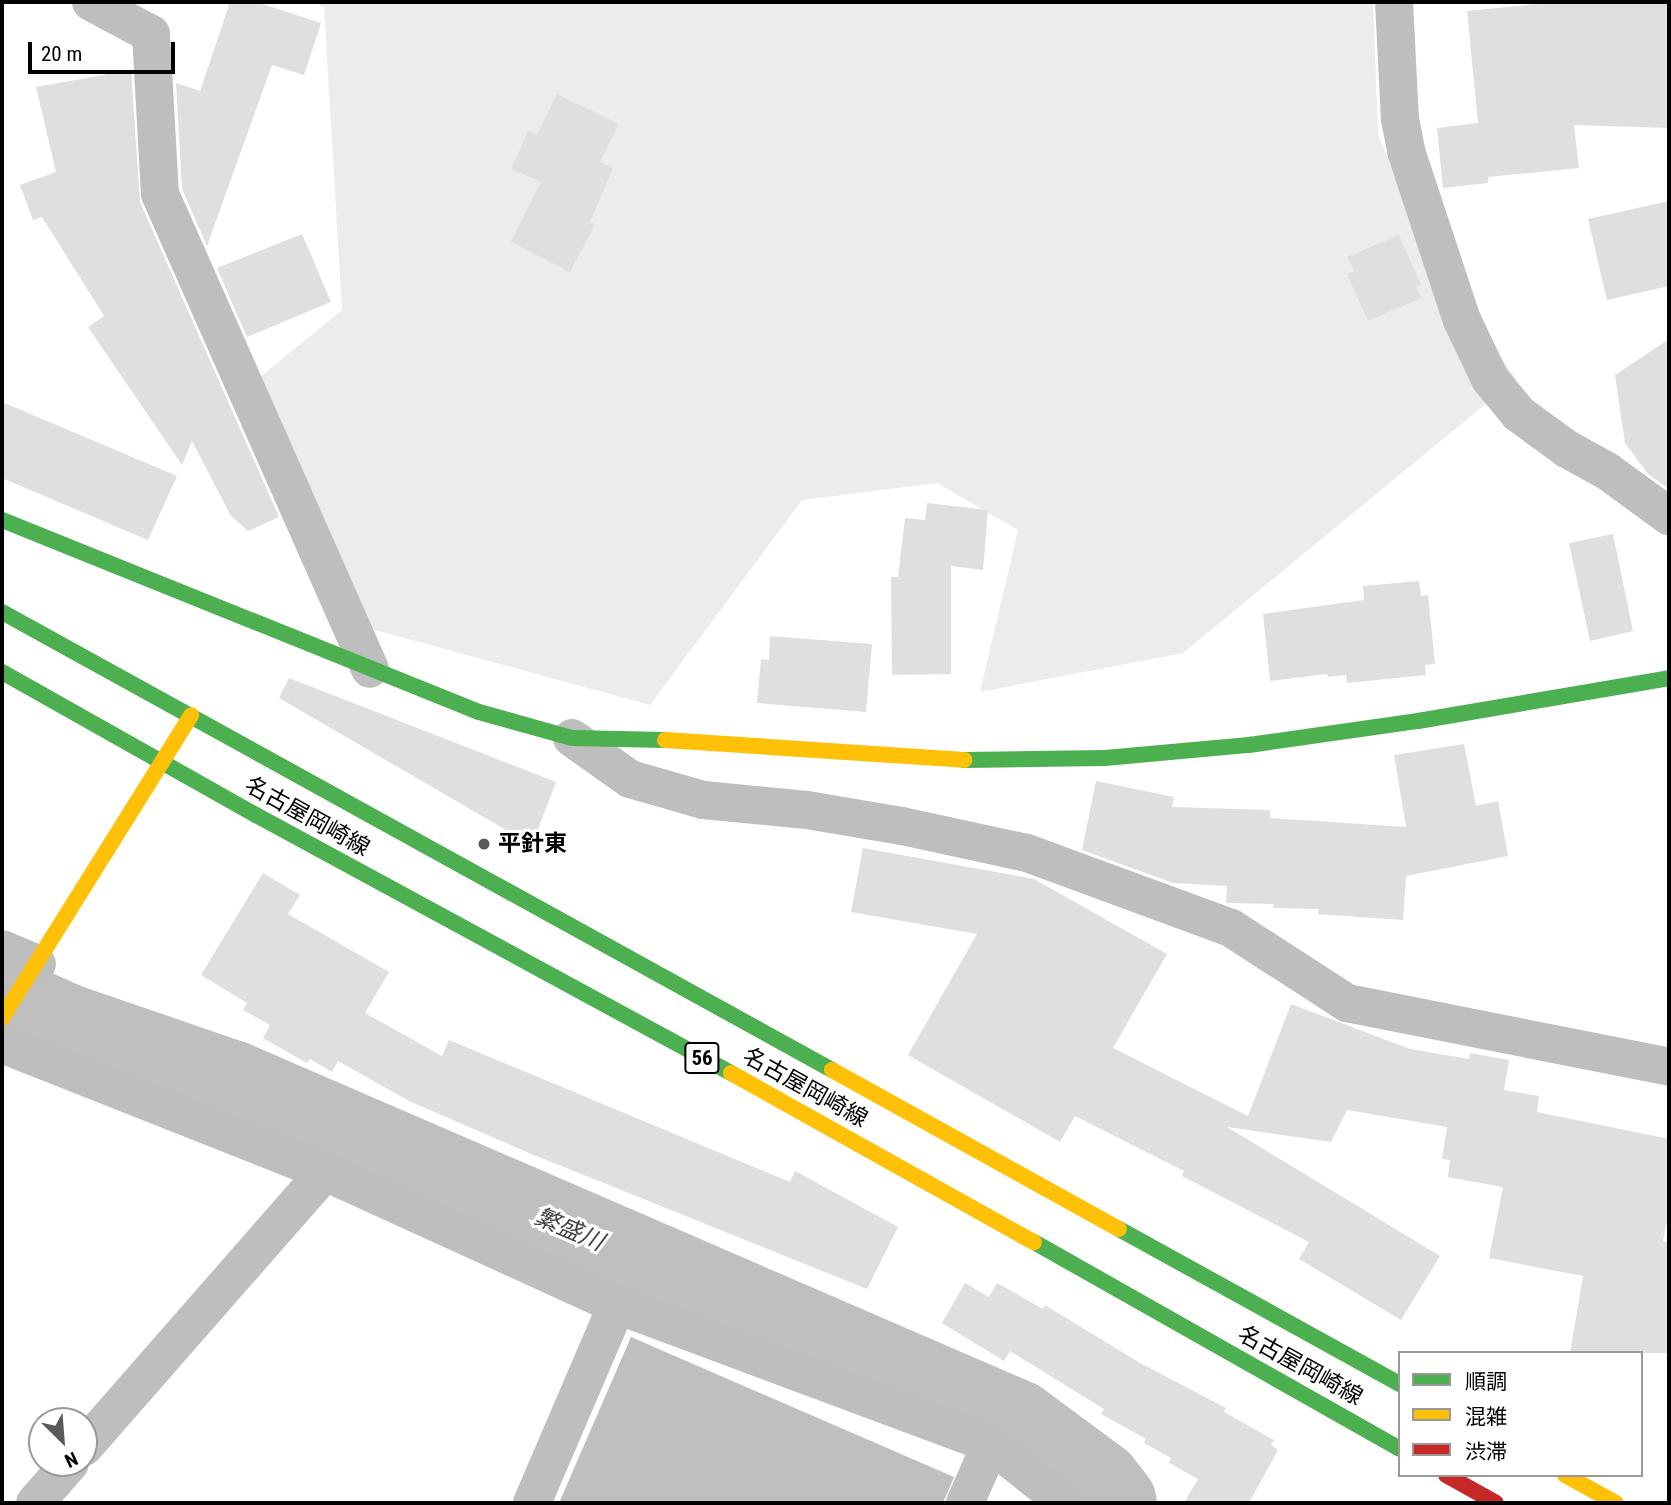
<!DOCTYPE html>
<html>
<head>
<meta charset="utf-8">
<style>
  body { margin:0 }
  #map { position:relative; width:1671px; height:1505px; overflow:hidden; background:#fff; font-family:"Roboto Condensed","Noto Sans JP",sans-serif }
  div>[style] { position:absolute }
  .green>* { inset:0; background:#ececec }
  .water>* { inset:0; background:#bfbfbf }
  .river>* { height:88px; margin:-44px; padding:0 44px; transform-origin:44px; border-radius:44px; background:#bfbfbf }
  .building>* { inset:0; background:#dfdfdf }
  .street>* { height:38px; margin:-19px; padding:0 19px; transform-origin:19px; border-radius:19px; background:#bebebe }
  .fast>* { height:16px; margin:-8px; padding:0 8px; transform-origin:8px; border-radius:8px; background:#4caf50 }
  .slow>* { height:16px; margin:-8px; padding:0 8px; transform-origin:8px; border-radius:8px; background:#ffc107 }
  .jam>* { height:16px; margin:-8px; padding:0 8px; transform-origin:8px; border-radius:8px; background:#c62828 }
  .dots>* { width:19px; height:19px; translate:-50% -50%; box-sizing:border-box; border:4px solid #fff; border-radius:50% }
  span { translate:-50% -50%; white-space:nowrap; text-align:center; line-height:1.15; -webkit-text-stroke:6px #fff; paint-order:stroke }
  .shield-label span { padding:2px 5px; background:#fff; border:2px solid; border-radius:5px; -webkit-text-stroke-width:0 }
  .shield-label { font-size:21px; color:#000; font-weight:700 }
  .street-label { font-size:23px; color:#000 }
  .poi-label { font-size:23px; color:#000; font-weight:700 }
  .left { translate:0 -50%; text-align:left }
  .water-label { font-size:24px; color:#444; font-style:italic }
  .frame { position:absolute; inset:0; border:4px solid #000; pointer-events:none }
  .legend { position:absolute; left:1398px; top:1351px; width:245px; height:126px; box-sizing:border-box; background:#fff; border:2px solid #999; margin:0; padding:9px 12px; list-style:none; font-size:21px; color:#000 }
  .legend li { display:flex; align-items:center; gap:14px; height:35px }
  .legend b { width:35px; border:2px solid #999 }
  .north { position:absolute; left:28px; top:1407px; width:70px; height:70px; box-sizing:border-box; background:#fff; border:2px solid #999; border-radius:50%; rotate:155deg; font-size:19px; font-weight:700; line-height:28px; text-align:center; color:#000 }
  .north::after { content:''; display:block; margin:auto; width:24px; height:32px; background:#595959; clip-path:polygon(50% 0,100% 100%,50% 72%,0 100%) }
  .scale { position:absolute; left:28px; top:42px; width:147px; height:32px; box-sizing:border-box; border:4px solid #000; border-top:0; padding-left:9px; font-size:21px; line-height:24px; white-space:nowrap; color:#000; -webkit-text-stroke:5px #fff; paint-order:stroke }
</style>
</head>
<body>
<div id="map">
  <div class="green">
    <div style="clip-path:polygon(312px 2px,1373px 2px,1378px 134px,1420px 240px,1516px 379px,1183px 653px,980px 692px,1018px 530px,937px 483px,802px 500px,650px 705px,353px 624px,243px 391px,342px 310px,324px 7px)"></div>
  </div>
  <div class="water">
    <div style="clip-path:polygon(631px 1337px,954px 1477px,943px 1503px,559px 1503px)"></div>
  </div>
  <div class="river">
    <div style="left:2px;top:999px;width:69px;rotate:24deg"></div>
    <div style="left:65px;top:1027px;width:176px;rotate:19deg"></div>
    <div style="left:231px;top:1084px;width:856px;rotate:23.39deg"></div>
    <div style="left:1017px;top:1424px;width:101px;rotate:36.5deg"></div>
    <div style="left:1098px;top:1484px;width:24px;rotate:52deg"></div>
  </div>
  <div class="building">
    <div style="clip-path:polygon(230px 2px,256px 2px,321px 23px,304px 75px,272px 65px,207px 246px,182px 189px,176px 83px,200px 91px)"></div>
    <div style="clip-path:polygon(1558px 2px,1669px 2px,1669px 128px,1574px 125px,1579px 168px,1488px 177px,1488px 183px,1443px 188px,1437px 128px,1478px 123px,1467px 11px)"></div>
    <div style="clip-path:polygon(131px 70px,140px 202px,279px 517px,248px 531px,231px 516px,192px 441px,182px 465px,88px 327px,104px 316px,42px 217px,33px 220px,20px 185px,56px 172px,36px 87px)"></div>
    <div style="clip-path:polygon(557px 94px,619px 124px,600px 162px,613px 168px,590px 222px,595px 224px,570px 272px,511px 242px,541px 182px,511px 169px,528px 131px,537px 135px)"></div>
    <div style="clip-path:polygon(1669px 201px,1669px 286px,1607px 300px,1588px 219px)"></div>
    <div style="clip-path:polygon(302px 234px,331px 302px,247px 337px,217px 268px)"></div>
    <div style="clip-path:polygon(1399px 235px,1421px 285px,1416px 286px,1421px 298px,1368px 321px,1347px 274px,1354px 271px,1347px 257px)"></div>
    <div style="clip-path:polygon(1669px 339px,1669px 489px,1648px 474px,1625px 443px,1615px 375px)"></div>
    <div style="clip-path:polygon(2px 402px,177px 476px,148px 540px,2px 478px)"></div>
    <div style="clip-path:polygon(927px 503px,988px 510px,983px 570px,951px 566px,951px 674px,892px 675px,891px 577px,898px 577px,905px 518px,925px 520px)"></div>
    <div style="clip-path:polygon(1613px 534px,1633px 631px,1590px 641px,1569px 543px)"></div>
    <div style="clip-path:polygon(1419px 581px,1421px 596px,1428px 595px,1435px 664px,1425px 665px,1426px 675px,1347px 683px,1346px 675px,1328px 677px,1327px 674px,1270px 681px,1263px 614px,1364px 600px,1363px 586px)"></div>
    <div style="clip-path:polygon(770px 636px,872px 644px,866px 712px,757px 703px,761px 659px,769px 660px)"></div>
    <div style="clip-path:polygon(289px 678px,556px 782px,532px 845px,279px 698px)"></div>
    <div style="clip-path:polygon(1464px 744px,1476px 806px,1498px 801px,1508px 856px,1406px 876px,1403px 920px,1318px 914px,1319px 909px,1273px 908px,1274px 904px,1226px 903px,1227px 886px,1173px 883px,1082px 850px,1096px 781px,1174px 797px,1172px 807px,1270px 810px,1270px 818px,1406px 827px,1394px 755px)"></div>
    <div style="clip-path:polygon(863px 848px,1034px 879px,1167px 954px,1113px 1048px,1248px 1116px,1291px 1004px,1410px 1049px,1469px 1059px,1470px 1053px,1509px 1060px,1504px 1090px,1539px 1096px,1537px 1112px,1669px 1139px,1669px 1210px,1663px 1241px,1669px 1243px,1669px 1353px,1570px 1353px,1583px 1276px,1489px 1258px,1503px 1187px,1448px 1177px,1450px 1160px,1442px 1159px,1447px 1127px,1347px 1110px,1331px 1142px,1227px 1127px,1440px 1256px,1401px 1320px,1299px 1259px,1309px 1242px,1182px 1176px,1184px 1171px,1075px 1116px,1060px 1142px,908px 1055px,977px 934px,851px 912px)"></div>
    <div style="clip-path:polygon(263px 873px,300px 895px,288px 914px,389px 972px,365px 1013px,442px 1056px,449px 1040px,790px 1182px,795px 1171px,898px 1227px,867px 1289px,529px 1153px,409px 1101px,338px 1061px,332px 1072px,310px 1059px,307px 1063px,263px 1038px,270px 1025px,243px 1010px,247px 1003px,201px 975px)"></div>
    <div style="clip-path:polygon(965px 1283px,989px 1297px,997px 1283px,1043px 1309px,1045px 1305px,1140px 1363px,1226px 1408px,1224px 1412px,1274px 1440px,1271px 1445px,1278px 1450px,1249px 1503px,1184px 1503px,1198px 1479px,1169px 1463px,1171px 1458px,1144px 1443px,1146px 1439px,1101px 1414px,1104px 1409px,1010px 1351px,1004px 1361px,942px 1323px)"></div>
  </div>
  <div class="street">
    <div style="left:91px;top:2px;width:68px;rotate:28.1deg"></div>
    <div style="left:151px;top:34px;width:160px;rotate:86.8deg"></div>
    <div style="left:160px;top:194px;width:519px;rotate:66.15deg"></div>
    <div style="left:1394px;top:2px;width:117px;rotate:87.1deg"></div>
    <div style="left:1400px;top:119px;width:33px;rotate:79deg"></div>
    <div style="left:1406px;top:151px;width:178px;rotate:71.7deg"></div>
    <div style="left:1462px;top:320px;width:65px;rotate:64.6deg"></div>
    <div style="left:1490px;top:379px;width:45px;rotate:50.4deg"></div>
    <div style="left:1519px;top:414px;width:59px;rotate:36.1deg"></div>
    <div style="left:1567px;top:449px;width:46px;rotate:28.8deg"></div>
    <div style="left:1607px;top:471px;width:77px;rotate:36deg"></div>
    <div style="left:572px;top:738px;width:71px;rotate:35.3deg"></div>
    <div style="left:630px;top:779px;width:76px;rotate:16deg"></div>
    <div style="left:703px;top:800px;width:104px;rotate:5.5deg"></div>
    <div style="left:807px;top:810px;width:96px;rotate:9.6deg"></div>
    <div style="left:902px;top:826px;width:128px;rotate:12.2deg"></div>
    <div style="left:1027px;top:853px;width:217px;rotate:20.2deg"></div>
    <div style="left:1231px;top:928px;width:138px;rotate:32.9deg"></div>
    <div style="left:1347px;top:1003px;width:328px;rotate:11.2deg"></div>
    <div style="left:2px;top:949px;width:38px;rotate:23deg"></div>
    <div style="left:2px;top:1044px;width:347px;rotate:21.6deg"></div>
    <div style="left:325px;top:1172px;width:321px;rotate:24.5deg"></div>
    <div style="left:617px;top:1305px;width:399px;rotate:20.4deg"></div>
    <div style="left:991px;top:1444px;width:95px;rotate:38.6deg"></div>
    <div style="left:84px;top:1447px;width:366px;rotate:-48.8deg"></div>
    <div style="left:35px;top:1503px;width:53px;rotate:-48.8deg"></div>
    <div style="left:532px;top:1503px;width:215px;rotate:-66.8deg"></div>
    <div style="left:965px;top:1503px;width:64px;rotate:-66.2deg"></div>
  </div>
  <div class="fast">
    <div style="left:2px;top:520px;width:514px;rotate:21.93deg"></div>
    <div style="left:479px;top:712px;width:97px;rotate:15.6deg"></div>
    <div style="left:572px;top:738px;width:93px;rotate:1.2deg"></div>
    <div style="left:2px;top:612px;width:948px;rotate:28.89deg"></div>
    <div style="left:2px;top:672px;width:291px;rotate:29.4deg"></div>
    <div style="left:256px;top:815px;width:541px;rotate:28.51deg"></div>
    <div style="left:964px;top:760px;width:141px;rotate:-0.8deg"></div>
    <div style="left:1105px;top:758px;width:145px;rotate:-5.2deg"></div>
    <div style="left:1249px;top:745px;width:171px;rotate:-8.1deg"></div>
    <div style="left:1418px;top:721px;width:255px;rotate:-9.7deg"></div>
    <div style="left:1119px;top:1229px;width:321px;rotate:28.9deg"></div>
    <div style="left:1034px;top:1242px;width:420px;rotate:29.5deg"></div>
  </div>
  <div class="slow">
    <div style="left:665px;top:740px;width:300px;rotate:3.8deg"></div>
    <div style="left:2px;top:1018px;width:357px;rotate:-58deg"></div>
    <div style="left:832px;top:1070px;width:328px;rotate:29deg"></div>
    <div style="left:731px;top:1073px;width:347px;rotate:29.2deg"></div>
    <div style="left:1565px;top:1475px;width:58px;rotate:28.8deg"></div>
  </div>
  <div class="jam">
    <div style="left:1446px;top:1475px;width:57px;rotate:29.2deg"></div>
  </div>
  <div class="dots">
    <div style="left:484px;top:844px;background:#595959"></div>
  </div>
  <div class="shield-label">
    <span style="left:702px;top:1058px">56</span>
  </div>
  <div class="street-label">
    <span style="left:307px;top:817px;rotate:29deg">名古屋岡崎線</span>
    <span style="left:805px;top:1088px;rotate:29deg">名古屋岡崎線</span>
    <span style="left:1300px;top:1366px;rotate:29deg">名古屋岡崎線</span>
  </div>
  <div class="poi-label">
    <span class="left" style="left:498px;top:844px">平針東</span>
  </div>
  <div class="water-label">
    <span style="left:569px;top:1230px;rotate:23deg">繁盛川</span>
  </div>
  <div class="frame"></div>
  <ul class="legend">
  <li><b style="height:9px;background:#4caf50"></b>順調</li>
  <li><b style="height:9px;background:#ffc107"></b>混雑</li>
  <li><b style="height:9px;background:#c62828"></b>渋滞</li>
  </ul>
  <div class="north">N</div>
  <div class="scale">20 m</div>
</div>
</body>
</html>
